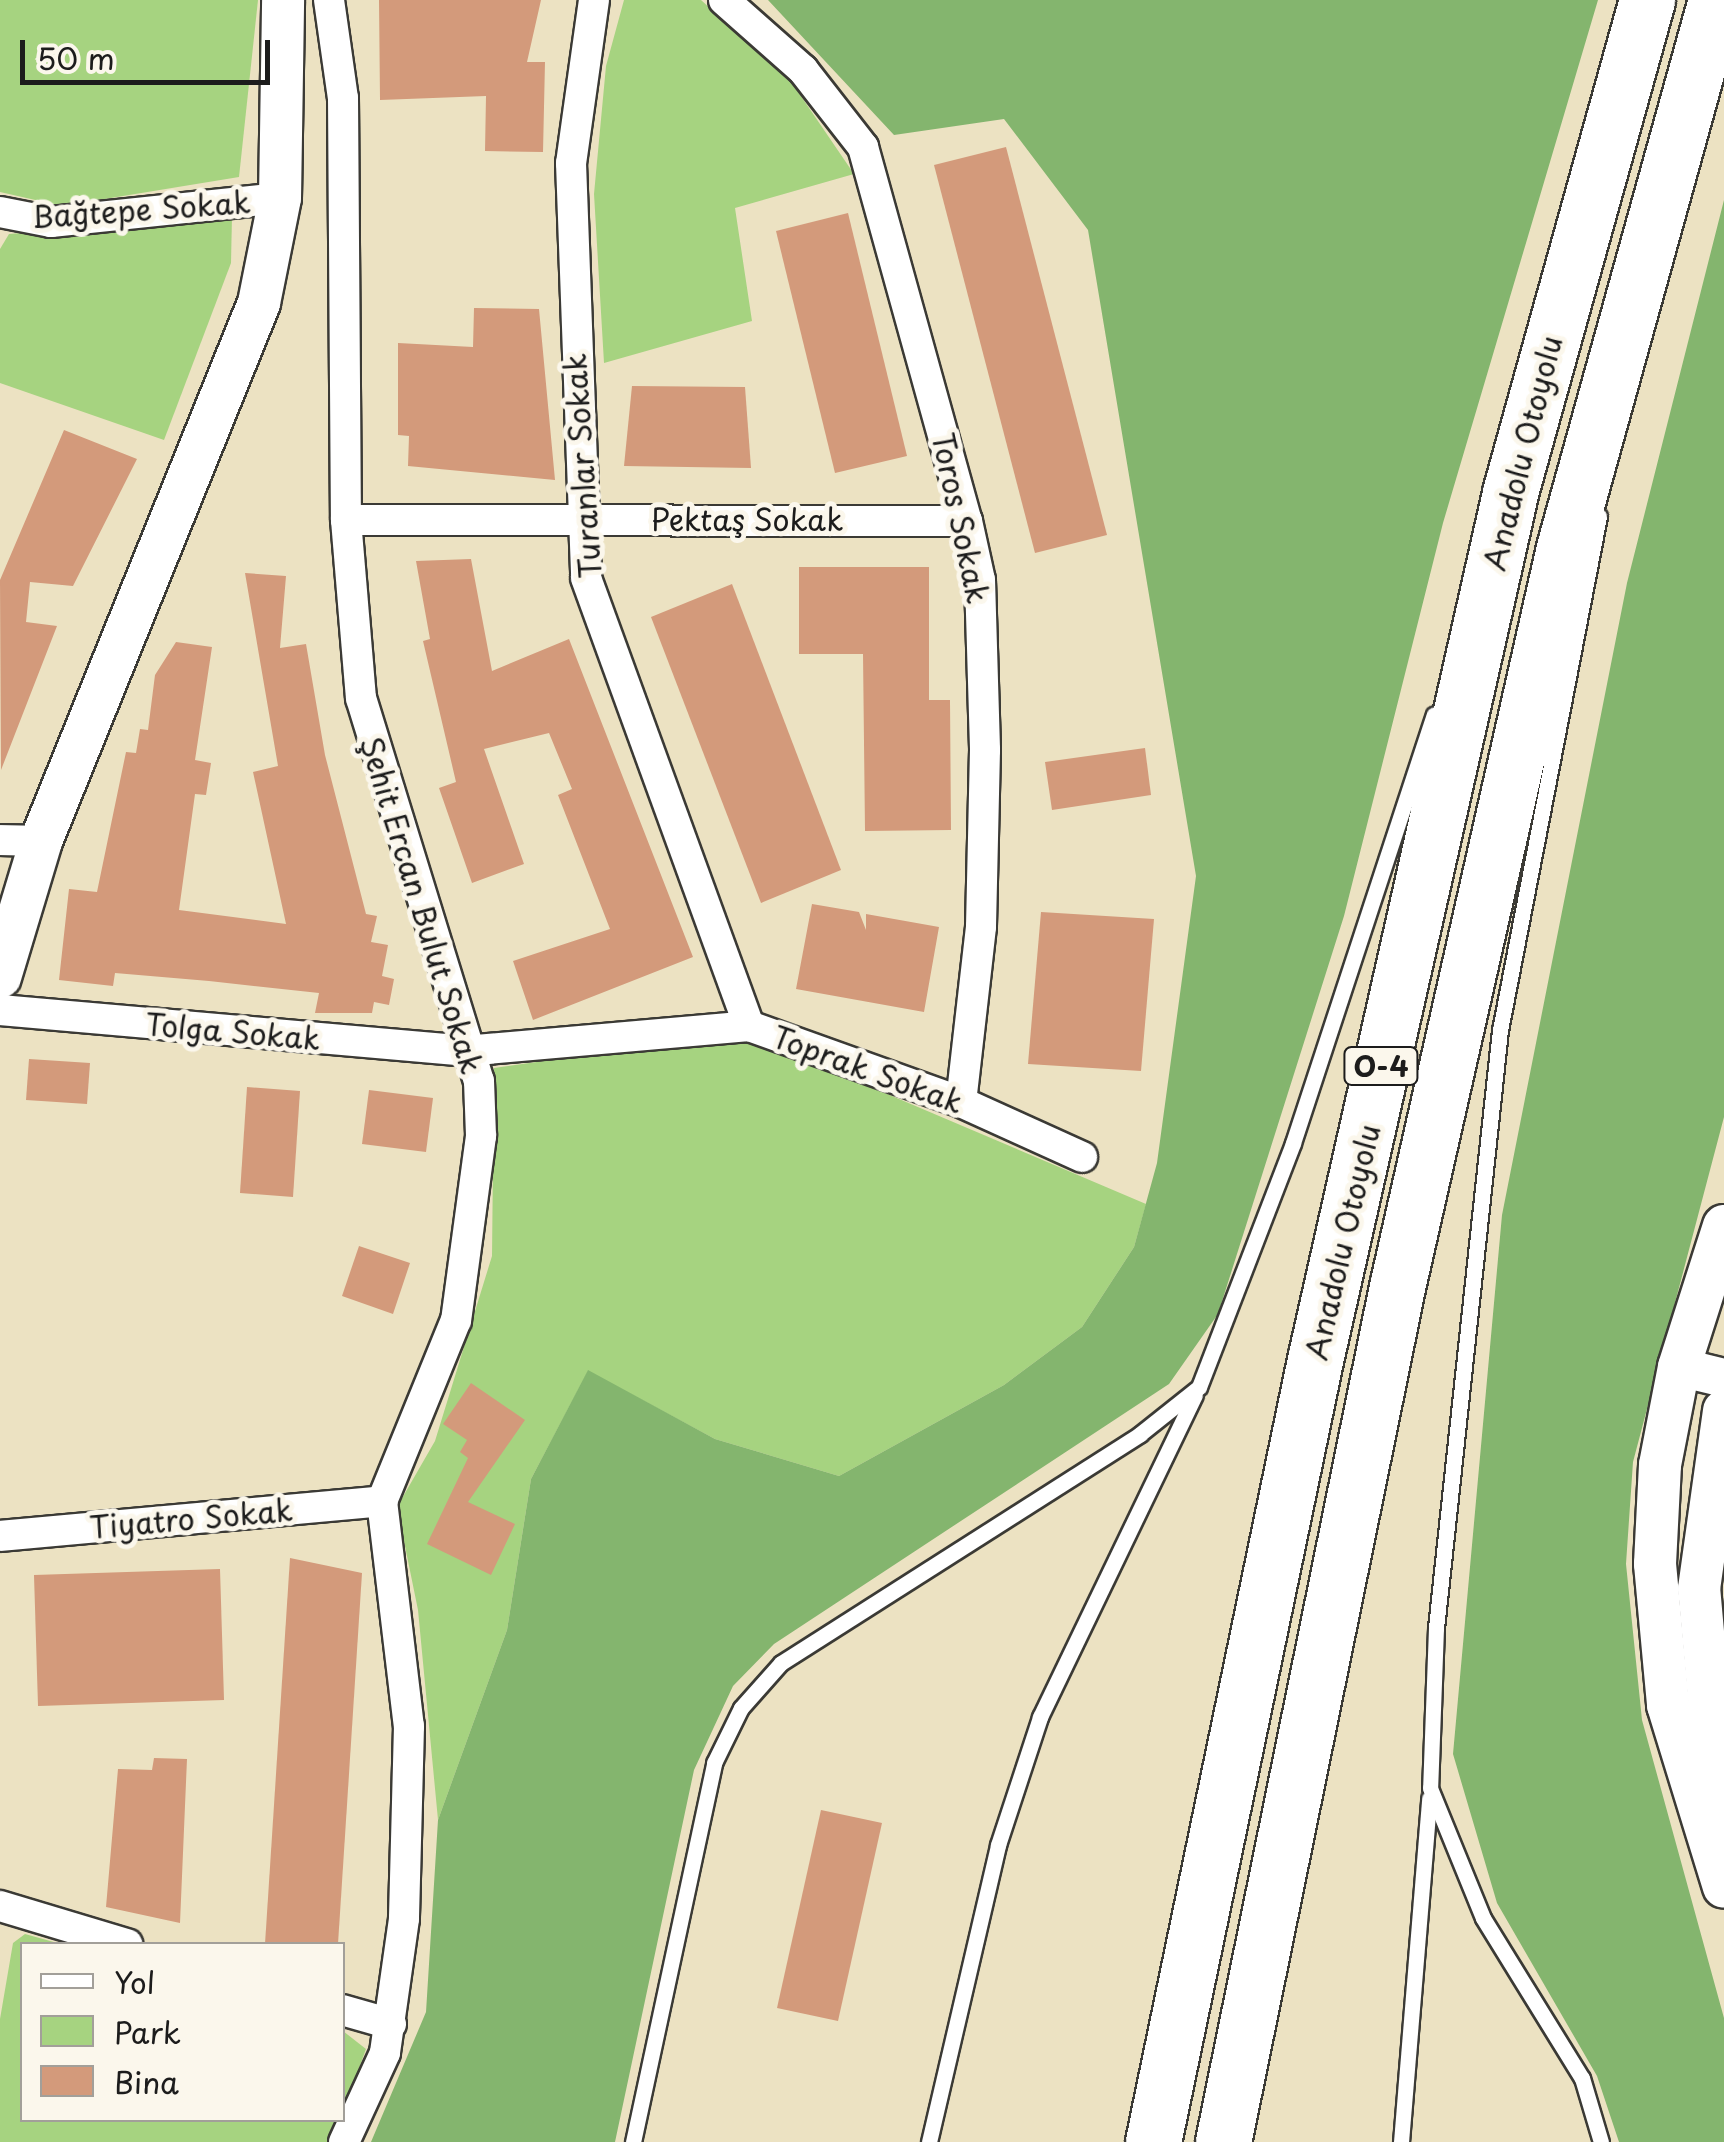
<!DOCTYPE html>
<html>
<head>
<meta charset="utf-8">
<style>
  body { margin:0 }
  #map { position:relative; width:1724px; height:2142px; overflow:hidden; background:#ece2c2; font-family:"Playpen Sans",sans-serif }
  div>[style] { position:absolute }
  .green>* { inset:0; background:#a6d380 }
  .forest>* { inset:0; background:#84b56e }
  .building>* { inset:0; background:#d39a7b }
  .roads { filter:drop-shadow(2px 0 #3b3a35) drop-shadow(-2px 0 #3b3a35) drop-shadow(0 2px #3b3a35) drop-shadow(0 -2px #3b3a35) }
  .service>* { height:15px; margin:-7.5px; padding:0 7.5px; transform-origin:7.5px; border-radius:7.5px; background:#fff }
  .minor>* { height:30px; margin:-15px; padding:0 15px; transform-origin:15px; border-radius:15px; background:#fff }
  .tertiary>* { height:38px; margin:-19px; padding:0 19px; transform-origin:19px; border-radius:19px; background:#fff }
  .secondary>* { height:42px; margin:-21px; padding:0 21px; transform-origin:21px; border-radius:21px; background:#fff }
  .motorway>* { height:55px; margin:-27.5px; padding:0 27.5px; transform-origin:27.5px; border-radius:27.5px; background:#fff }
  span { translate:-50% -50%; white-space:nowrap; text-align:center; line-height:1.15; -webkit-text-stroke:10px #fbf7ec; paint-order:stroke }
  .shield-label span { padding:2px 8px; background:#fbf7ec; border:2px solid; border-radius:8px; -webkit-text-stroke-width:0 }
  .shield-label { font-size:28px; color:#1c1c1c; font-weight:700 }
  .street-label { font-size:30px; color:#1c1c1c }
  .legend { position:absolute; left:20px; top:1942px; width:325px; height:180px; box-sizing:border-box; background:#fbf7ec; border:2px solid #a29f99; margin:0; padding:12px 18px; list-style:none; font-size:30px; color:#1c1c1c }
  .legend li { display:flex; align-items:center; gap:20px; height:50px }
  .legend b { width:50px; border:2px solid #a29f99 }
  .scale { position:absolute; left:20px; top:40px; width:250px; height:45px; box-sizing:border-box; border:5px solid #1c1c1c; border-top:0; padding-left:12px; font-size:30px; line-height:35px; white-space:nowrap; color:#1c1c1c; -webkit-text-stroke:8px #fbf7ec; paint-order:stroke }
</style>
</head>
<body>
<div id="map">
  <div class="green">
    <div style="clip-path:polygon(0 0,258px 0,239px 177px,62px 206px,0 192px)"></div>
    <div style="clip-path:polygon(624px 0,701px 0,792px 83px,854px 174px,735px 208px,752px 321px,604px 363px,594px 194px,606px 66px)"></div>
    <div style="clip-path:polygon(232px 216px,231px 263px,164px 440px,0 383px,0 249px,9px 234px)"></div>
    <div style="clip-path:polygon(715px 1037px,786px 1051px,1146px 1204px,1134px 1247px,1082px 1327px,1004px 1385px,839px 1476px,715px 1439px,588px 1371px,531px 1479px,507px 1630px,438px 1820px,418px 1610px,397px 1507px,435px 1441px,492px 1256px,494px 1068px)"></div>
    <div style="clip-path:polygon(25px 1934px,61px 1944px,22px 1944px,22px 2120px,339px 2120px,327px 2142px,0 2142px,0 2019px,13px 1943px)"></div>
    <div style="clip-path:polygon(343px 2031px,366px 2049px,343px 2112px)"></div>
  </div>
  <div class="forest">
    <div style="clip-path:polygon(768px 0,1598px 0,1443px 523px,1344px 916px,1218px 1314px,1169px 1384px,774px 1644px,733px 1686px,694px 1770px,615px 2142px,371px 2142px,426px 2012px,438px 1820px,507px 1630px,531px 1479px,588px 1370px,715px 1439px,839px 1476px,1004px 1385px,1082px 1327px,1134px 1247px,1157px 1163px,1196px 876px,1088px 230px,1004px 119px,894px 135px)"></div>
    <div style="clip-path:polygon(1724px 200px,1724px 1117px,1633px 1462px,1626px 1564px,1642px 1720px,1724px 2018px,1724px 2142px,1619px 2142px,1597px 2076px,1497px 1903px,1453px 1754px,1502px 1215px,1627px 583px)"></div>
  </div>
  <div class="building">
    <div style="clip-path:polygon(379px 0,541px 0,527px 62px,545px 62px,543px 152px,485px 151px,486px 96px,380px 100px)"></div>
    <div style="clip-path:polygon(1006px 147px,1107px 535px,1035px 553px,934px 165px)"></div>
    <div style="clip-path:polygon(848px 213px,907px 456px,835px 473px,776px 231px)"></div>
    <div style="clip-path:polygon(474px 308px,539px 309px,555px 480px,408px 466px,409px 436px,398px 435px,398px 343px,473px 347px)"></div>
    <div style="clip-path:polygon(632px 386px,745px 387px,751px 468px,624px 466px)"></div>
    <div style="clip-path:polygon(64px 430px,137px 459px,73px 586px,30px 582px,26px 622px,57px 626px,1px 770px,0 580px)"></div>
    <div style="clip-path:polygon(471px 559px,492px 671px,569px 639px,693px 957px,533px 1020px,513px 961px,610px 929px,558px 795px,572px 789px,549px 733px,484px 749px,524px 864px,472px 883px,439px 788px,456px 782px,423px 641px,430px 639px,416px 561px)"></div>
    <div style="clip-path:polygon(799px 567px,929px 567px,929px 700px,950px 700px,951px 830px,865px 831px,863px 654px,799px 654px)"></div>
    <div style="clip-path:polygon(245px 573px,286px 576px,280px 648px,306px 644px,325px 755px,366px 914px,377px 916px,371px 942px,388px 945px,382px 976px,394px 979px,389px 1005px,374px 1002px,372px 1013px,315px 1013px,319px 993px,209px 981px,115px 973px,113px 986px,59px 980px,69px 889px,97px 892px,126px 752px,136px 753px,140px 729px,148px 730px,155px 675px,176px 642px,212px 647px,195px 760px,211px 763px,206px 795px,195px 794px,179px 910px,286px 924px,253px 772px,278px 766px)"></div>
    <div style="clip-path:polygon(732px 584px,841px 870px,761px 903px,651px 617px)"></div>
    <div style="clip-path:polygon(1145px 748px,1151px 795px,1052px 810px,1045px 762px)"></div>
    <div style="clip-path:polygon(812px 904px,859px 912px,866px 930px,866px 914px,939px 927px,924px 1012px,796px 989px)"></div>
    <div style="clip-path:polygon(1041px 912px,1154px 919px,1141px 1071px,1028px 1064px)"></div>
    <div style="clip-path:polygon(29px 1059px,90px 1063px,87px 1104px,26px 1100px)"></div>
    <div style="clip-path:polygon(247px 1087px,300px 1091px,293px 1197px,240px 1193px)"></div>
    <div style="clip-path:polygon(369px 1090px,433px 1098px,426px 1152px,362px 1144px)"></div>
    <div style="clip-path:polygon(359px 1246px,410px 1263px,393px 1314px,342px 1296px)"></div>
    <div style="clip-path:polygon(471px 1383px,525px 1420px,468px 1502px,515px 1524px,491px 1575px,427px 1544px,468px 1458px,460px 1452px,467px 1440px,443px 1424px)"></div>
    <div style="clip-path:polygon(290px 1558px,362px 1573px,338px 1944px,265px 1944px)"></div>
    <div style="clip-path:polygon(220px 1569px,224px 1700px,38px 1706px,34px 1575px)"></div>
    <div style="clip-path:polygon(154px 1758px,187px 1759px,180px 1923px,106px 1907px,118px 1769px,152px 1770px)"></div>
    <div style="clip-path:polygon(821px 1810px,882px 1823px,838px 2021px,777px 2008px)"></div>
  </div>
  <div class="roads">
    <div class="service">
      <div style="left:1599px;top:516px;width:523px;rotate:100.9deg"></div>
      <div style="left:1500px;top:1030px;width:601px;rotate:96.11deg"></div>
      <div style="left:1436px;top:1628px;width:160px;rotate:92.1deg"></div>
      <div style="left:1430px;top:1788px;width:140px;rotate:67.8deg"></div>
      <div style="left:1483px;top:1918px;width:188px;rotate:58.3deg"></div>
      <div style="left:1582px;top:2078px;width:67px;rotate:73.5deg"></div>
      <div style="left:633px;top:2142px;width:388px;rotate:-77.9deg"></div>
      <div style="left:714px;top:1763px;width:61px;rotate:-63.9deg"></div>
      <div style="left:741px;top:1708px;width:60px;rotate:-48.4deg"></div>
      <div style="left:781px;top:1663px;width:426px;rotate:-32.5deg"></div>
      <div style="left:1140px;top:1434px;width:75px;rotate:-38.5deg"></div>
      <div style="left:1199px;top:1387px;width:261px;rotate:-68.9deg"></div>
      <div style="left:1293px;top:1143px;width:451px;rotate:-71.8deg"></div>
      <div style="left:929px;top:2142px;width:305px;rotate:-76.9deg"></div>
      <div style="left:998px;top:1845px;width:135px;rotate:-71.8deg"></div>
      <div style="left:1040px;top:1717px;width:357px;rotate:-64.3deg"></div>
      <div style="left:1401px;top:2142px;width:345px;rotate:-85.3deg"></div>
    </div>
    <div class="minor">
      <div style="left:329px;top:0;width:99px;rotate:81.9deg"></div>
      <div style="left:343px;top:98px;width:422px;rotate:89.6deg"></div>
      <div style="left:346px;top:520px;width:179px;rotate:85.2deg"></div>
      <div style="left:361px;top:698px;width:401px;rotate:72.9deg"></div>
      <div style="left:479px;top:1081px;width:55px;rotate:87.9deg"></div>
      <div style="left:481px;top:1136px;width:186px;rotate:97.7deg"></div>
      <div style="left:456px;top:1320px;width:196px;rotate:112.2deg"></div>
      <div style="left:382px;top:1501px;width:227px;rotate:83.2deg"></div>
      <div style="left:409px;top:1726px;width:193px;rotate:91.5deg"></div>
      <div style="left:404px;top:1919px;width:135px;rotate:98.1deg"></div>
      <div style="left:385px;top:2053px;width:98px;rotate:114.7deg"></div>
      <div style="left:594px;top:0;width:165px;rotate:98deg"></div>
      <div style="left:571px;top:163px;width:415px;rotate:87.9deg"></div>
      <div style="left:586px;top:578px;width:477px;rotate:70deg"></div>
      <div style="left:724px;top:0;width:106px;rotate:41.5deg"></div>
      <div style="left:803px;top:70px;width:98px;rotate:52.1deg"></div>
      <div style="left:863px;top:147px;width:388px;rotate:74.5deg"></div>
      <div style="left:967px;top:521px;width:60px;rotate:77.6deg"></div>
      <div style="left:980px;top:580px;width:170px;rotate:88.3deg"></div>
      <div style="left:985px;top:750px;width:177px;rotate:91.3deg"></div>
      <div style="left:981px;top:927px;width:176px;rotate:96.5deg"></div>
      <div style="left:0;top:212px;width:52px;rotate:11.1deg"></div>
      <div style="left:51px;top:222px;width:230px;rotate:-6deg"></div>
      <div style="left:346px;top:520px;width:621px;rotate:0.09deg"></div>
      <div style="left:0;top:840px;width:41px;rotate:1.4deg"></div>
      <div style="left:0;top:1010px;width:467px;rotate:5deg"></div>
      <div style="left:465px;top:1051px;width:285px;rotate:-5deg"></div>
      <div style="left:749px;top:1026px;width:225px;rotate:19.7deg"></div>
      <div style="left:961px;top:1102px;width:133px;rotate:24.4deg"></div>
      <div style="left:0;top:1536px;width:384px;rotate:-5.2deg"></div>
      <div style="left:0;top:1906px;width:133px;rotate:16.7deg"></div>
      <div style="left:342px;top:2010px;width:51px;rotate:15.9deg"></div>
    </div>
    <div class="tertiary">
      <div style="left:1679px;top:1367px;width:46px;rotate:13.7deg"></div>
    </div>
    <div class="secondary">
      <div style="left:0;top:977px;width:142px;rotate:-73.2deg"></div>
      <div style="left:41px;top:841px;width:580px;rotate:-67.94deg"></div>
      <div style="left:259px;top:303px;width:107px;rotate:-78.7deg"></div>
      <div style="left:280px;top:198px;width:198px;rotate:-89.1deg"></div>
      <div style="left:1724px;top:1226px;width:148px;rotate:107.7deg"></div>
      <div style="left:1679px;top:1367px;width:100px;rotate:101deg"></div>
      <div style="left:1660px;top:1465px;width:99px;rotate:92.9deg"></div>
      <div style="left:1655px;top:1564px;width:142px;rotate:84.7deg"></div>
      <div style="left:1668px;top:1705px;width:190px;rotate:72.9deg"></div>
      <div style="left:1718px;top:1800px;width:212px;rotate:-95.1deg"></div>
      <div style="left:1699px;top:1589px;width:180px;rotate:-82deg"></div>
    </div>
    <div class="motorway">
      <div style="left:1153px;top:2142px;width:799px;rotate:-78.3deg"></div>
      <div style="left:1315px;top:1360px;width:893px;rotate:-77.32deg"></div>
      <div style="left:1511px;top:489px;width:508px;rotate:-74.46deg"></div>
      <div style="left:1223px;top:2142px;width:873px;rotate:-78.5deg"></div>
      <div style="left:1397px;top:1287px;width:758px;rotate:-77.27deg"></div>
      <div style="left:1564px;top:548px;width:569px;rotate:-74.5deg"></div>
    </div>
  </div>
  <div class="shield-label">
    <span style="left:1381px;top:1066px">O-4</span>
  </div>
  <div class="street-label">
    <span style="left:141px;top:209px;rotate:-4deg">Bağtepe Sokak</span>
    <span style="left:1522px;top:453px;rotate:-76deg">Anadolu Otoyolu</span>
    <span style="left:582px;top:466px;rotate:-94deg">Turanlar Sokak</span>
    <span style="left:961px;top:518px;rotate:78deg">Toros Sokak</span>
    <span style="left:747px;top:519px">Pektaş Sokak</span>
    <span style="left:422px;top:905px;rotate:73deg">Şehit Ercan Bulut Sokak</span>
    <span style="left:233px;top:1031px;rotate:5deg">Tolga Sokak</span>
    <span style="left:868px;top:1069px;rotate:20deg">Toprak Sokak</span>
    <span style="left:1342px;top:1242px;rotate:-77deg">Anadolu Otoyolu</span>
    <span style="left:191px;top:1518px;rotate:-5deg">Tiyatro Sokak</span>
  </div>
  <ul class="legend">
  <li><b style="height:12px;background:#fff"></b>Yol</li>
  <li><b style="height:28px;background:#a6d380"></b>Park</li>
  <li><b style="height:28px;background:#d39a7b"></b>Bina</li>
  </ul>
  <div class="scale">50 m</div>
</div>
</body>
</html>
